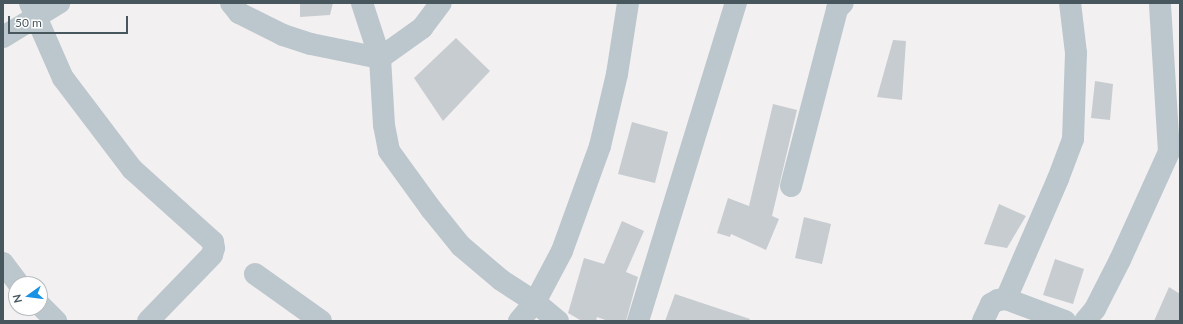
<!DOCTYPE html>
<html>
<head>
<meta charset="utf-8">
<style>
  body { margin:0 }
  #map { position:relative; width:1183px; height:324px; overflow:hidden; background:#f3f0f1; font-family:Lato,sans-serif }
  div>[style] { position:absolute }
  .building>* { inset:0; background:#c7ccd0 }
  .minor>* { height:22px; margin:-11px; padding:0 11px; transform-origin:11px; border-radius:11px; background:#bcc7cd }
  span { translate:-50% -50%; white-space:nowrap; text-align:center; line-height:1.15; -webkit-text-stroke:3px #fff; paint-order:stroke }
  .frame { position:absolute; inset:0; border:4px solid #48575e; pointer-events:none }
  .north { position:absolute; left:8px; top:276px; width:40px; height:40px; box-sizing:border-box; background:#fff; border:1px solid #b6bcbf; border-radius:50%; rotate:256deg; font-size:11px; font-weight:700; line-height:16px; text-align:center; color:#48575e }
  .north::after { content:''; display:block; margin:auto; width:14px; height:18px; background:#1991e4; clip-path:polygon(50% 0,100% 100%,50% 72%,0 100%) }
  .scale { position:absolute; left:8px; top:16px; width:120px; height:18px; box-sizing:border-box; border:2px solid #48575e; border-top:0; padding-left:5px; font-size:12px; line-height:14px; white-space:nowrap; color:#48575e; -webkit-text-stroke:3px #fff; paint-order:stroke }
</style>
</head>
<body>
<div id="map">
  <div class="building">
    <div style="clip-path:polygon(300px 3px,333px 3px,330px 15px,300px 17px)"></div>
    <div style="clip-path:polygon(456px 38px,490px 71px,443px 121px,414px 78px)"></div>
    <div style="clip-path:polygon(893px 40px,906px 41px,902px 100px,877px 97px)"></div>
    <div style="clip-path:polygon(1095px 81px,1113px 84px,1110px 120px,1091px 118px)"></div>
    <div style="clip-path:polygon(773px 104px,797px 110px,772px 216px,779px 219px,766px 250px,731px 234px,730px 237px,717px 233px,728px 198px,749px 206px)"></div>
    <div style="clip-path:polygon(632px 122px,668px 132px,655px 183px,618px 174px)"></div>
    <div style="clip-path:polygon(999px 204px,1026px 216px,1007px 248px,984px 244px)"></div>
    <div style="clip-path:polygon(804px 217px,831px 224px,822px 264px,795px 258px)"></div>
    <div style="clip-path:polygon(622px 221px,644px 231px,626px 272px,638px 277px,626px 321px,608px 321px,597px 317px,596px 321px,580px 320px,568px 313px,584px 258px,604px 264px)"></div>
    <div style="clip-path:polygon(1055px 259px,1084px 269px,1073px 304px,1043px 295px)"></div>
    <div style="clip-path:polygon(1169px 287px,1180px 294px,1180px 321px,1154px 321px)"></div>
    <div style="clip-path:polygon(675px 294px,750px 319px,749px 321px,665px 321px)"></div>
  </div>
  <div class="minor">
    <div style="left:30px;top:3px;width:82px;rotate:66.3deg"></div>
    <div style="left:63px;top:78px;width:114px;rotate:52.8deg"></div>
    <div style="left:132px;top:169px;width:109px;rotate:42deg"></div>
    <div style="left:213px;top:242px;width:6px;rotate:81deg"></div>
    <div style="left:214px;top:248px;width:7px;rotate:106deg"></div>
    <div style="left:212px;top:255px;width:92px;rotate:134.1deg"></div>
    <div style="left:231px;top:3px;width:13px;rotate:51deg"></div>
    <div style="left:239px;top:13px;width:49px;rotate:26.6deg"></div>
    <div style="left:283px;top:35px;width:29px;rotate:18deg"></div>
    <div style="left:311px;top:44px;width:70px;rotate:11.5deg"></div>
    <div style="left:380px;top:58px;width:52px;rotate:-35.5deg"></div>
    <div style="left:422px;top:28px;width:31px;rotate:-53deg"></div>
    <div style="left:362px;top:3px;width:58px;rotate:71.9deg"></div>
    <div style="left:380px;top:58px;width:67px;rotate:86.6deg"></div>
    <div style="left:384px;top:125px;width:26px;rotate:79deg"></div>
    <div style="left:389px;top:151px;width:72px;rotate:54.1deg"></div>
    <div style="left:431px;top:209px;width:48px;rotate:51deg"></div>
    <div style="left:461px;top:246px;width:52px;rotate:40.4deg"></div>
    <div style="left:501px;top:280px;width:40px;rotate:32.9deg"></div>
    <div style="left:535px;top:302px;width:30px;rotate:40deg"></div>
    <div style="left:3px;top:37px;width:66px;rotate:-31.3deg"></div>
    <div style="left:791px;top:186px;width:183px;rotate:-75.4deg"></div>
    <div style="left:837px;top:9px;width:8px;rotate:-45deg"></div>
    <div style="left:3px;top:263px;width:26px;rotate:53deg"></div>
    <div style="left:255px;top:274px;width:81px;rotate:35.5deg"></div>
    <div style="left:1006px;top:299px;width:131px;rotate:-66.6deg"></div>
    <div style="left:1058px;top:179px;width:43px;rotate:-69.4deg"></div>
    <div style="left:1073px;top:139px;width:86px;rotate:-88deg"></div>
    <div style="left:1076px;top:53px;width:50px;rotate:-96.8deg"></div>
    <div style="left:40px;top:305px;width:23px;rotate:45deg"></div>
    <div style="left:519px;top:321px;width:25px;rotate:-50deg"></div>
    <div style="left:535px;top:302px;width:58px;rotate:-62.1deg"></div>
    <div style="left:562px;top:251px;width:112px;rotate:-70.1deg"></div>
    <div style="left:600px;top:146px;width:74px;rotate:-76.7deg"></div>
    <div style="left:617px;top:74px;width:72px;rotate:-81.2deg"></div>
    <div style="left:638px;top:321px;width:333px;rotate:-72.9deg"></div>
    <div style="left:983px;top:321px;width:19px;rotate:-65deg"></div>
    <div style="left:991px;top:304px;width:8px;rotate:-30deg"></div>
    <div style="left:998px;top:300px;width:8px;rotate:-7deg"></div>
    <div style="left:1006px;top:299px;width:63px;rotate:20.4deg"></div>
    <div style="left:1085px;top:321px;width:16px;rotate:-50deg"></div>
    <div style="left:1095px;top:309px;width:55px;rotate:-63deg"></div>
    <div style="left:1120px;top:260px;width:119px;rotate:-65.6deg"></div>
    <div style="left:1169px;top:152px;width:149px;rotate:-93.5deg"></div>
  </div>
  <div class="frame"></div>
  <div class="north">N</div>
  <div class="scale">50 m</div>
</div>
</body>
</html>
